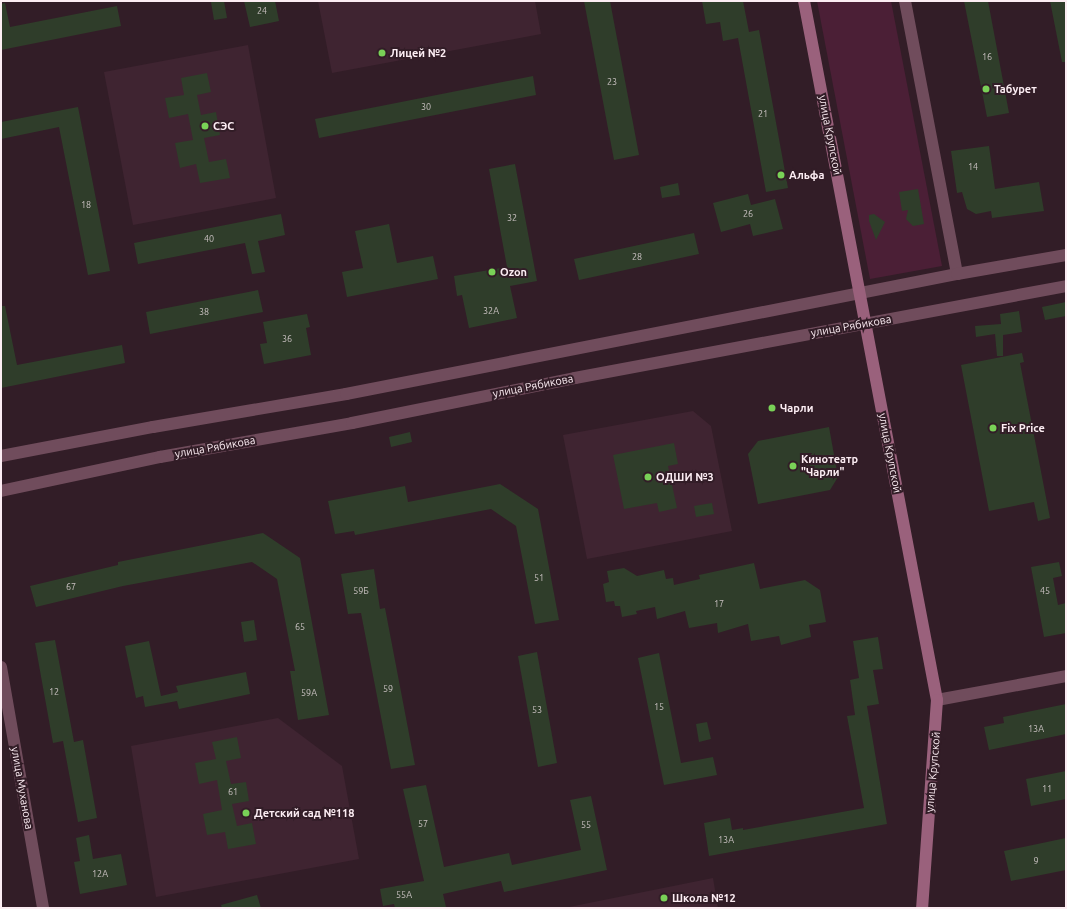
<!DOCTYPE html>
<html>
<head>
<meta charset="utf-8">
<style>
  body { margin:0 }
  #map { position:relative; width:1067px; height:909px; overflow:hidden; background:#321d27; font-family:Ubuntu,sans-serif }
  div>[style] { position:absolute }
  .built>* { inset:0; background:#3f2431 }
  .green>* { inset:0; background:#4b1f36 }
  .building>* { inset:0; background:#2f3d2a }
  .minor>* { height:12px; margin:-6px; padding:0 6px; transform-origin:6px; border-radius:6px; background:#704c5c }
  .tertiary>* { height:12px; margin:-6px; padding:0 6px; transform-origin:6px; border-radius:6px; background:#704c5c }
  .secondary>* { height:12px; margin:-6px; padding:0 6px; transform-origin:6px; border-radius:6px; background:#9a617c }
  .dots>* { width:11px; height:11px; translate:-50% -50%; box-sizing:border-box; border:2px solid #321d27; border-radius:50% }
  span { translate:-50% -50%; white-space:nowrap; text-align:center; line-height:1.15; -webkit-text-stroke:4px #321d27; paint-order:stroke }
  .number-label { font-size:9px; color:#c9c1c1 }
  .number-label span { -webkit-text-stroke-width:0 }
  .poi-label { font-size:11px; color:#fcedf3; font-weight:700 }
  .left { translate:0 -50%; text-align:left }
  .street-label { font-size:11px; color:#fcedf3 }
  .frame { position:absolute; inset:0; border:2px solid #fcedf3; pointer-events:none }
</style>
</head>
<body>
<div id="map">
  <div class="built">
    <div style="clip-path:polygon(318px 1px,535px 1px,541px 34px,332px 73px)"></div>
    <div style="clip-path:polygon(248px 45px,276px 198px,133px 225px,104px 72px)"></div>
    <div style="clip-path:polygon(693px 411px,711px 426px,732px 531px,587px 559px,563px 435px)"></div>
    <div style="clip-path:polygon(278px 718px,342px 766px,359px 859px,156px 897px,131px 746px)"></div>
    <div style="clip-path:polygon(713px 878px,718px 908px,564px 908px)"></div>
  </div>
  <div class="green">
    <div style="clip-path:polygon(817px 1px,891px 1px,942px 266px,870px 279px)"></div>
  </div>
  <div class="building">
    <div style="clip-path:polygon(224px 1px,227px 18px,214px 20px,211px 2px)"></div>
    <div style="clip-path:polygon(244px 1px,275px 1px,279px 21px,250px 27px)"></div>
    <div style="clip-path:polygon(584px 1px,610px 1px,639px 155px,614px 160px)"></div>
    <div style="clip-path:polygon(702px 1px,743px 1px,749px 32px,759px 30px,788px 188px,766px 192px,738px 38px,723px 41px,720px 22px,706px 24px)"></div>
    <div style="clip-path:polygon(964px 1px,988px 1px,1009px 113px,987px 117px)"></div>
    <div style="clip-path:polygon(1050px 1px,1066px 1px,1066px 62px,1062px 62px)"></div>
    <div style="clip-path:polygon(5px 3px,10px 27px,117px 6px,121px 26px,1px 50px,1px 4px)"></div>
    <div style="clip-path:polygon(207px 73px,211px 92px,197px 95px,201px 115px,216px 112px,220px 135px,204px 138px,209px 162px,226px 159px,230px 178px,200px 183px,196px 164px,180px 168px,175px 143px,193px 140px,188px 114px,169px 118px,165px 98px,184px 95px,181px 78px)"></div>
    <div style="clip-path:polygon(533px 76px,536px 95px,319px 138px,315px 119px)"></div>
    <div style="clip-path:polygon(78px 107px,110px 271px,88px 275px,59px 127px,1px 139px,1px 122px)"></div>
    <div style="clip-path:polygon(989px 146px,995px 189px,1039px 182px,1044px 211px,992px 218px,991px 211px,976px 214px,967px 209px,962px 192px,957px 193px,951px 151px)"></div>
    <div style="clip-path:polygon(515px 164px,537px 281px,510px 286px,517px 318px,469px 328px,462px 295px,457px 296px,454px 276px,507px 267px,489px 169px)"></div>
    <div style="clip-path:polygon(678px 183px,680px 195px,662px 198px,660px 187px)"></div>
    <div style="clip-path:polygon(918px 189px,924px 224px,913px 226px,906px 219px,908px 210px,902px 211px,899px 192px)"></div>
    <div style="clip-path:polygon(748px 194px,751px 205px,775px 199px,783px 229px,753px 236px,750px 224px,721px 232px,713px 203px)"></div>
    <div style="clip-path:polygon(281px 214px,285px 235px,258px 241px,265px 272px,252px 274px,245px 243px,138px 264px,134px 243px)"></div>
    <div style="clip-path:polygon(874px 214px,885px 222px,876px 240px,869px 221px,869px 215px)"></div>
    <div style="clip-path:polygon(389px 224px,397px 263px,433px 256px,438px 279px,347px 297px,342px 272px,363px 268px,355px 231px)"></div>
    <div style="clip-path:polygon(694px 233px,699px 254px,579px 280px,574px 259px)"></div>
    <div style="clip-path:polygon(258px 290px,263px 312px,150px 334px,146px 312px)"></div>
    <div style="clip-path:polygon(1066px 302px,1066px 316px,1045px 320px,1042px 307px)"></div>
    <div style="clip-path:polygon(1px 306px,5px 306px,17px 365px,122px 345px,125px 363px,1px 388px)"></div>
    <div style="clip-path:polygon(1019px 311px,1022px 332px,1003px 335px,1003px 356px,997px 356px,995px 334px,976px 337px,975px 326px,1001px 324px,1000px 314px)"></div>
    <div style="clip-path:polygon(307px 314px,310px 327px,306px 328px,311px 355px,264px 364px,260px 344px,267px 343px,263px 322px)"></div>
    <div style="clip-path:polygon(1022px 353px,1024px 362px,1020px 363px,1050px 518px,1038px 521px,1034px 502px,989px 511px,961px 365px)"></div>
    <div style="clip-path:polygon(829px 427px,838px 477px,830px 490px,758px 504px,748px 454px,758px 441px)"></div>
    <div style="clip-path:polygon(410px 432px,412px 442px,391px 447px,389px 437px)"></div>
    <div style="clip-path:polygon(674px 443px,678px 464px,668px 466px,677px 508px,659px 512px,657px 503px,624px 509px,613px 455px)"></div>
    <div style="clip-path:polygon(500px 484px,538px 509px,559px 620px,535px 624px,516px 526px,491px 509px,355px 535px,354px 531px,335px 534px,328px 501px,405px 486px,408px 502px)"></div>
    <div style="clip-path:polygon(712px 503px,714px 514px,696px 517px,694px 506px)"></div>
    <div style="clip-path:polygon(263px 533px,300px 558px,329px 715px,298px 720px,290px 671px,295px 671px,277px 579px,252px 562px,123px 586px,36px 607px,30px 586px,118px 565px,118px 562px)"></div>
    <div style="clip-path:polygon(1059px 562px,1062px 576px,1053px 578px,1058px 605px,1066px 603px,1066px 633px,1044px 637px,1031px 567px)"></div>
    <div style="clip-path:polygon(754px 563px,760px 589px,805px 580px,820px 590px,826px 622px,809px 625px,811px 637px,781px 645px,779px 636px,751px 641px,748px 624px,718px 633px,717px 623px,689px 628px,685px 611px,657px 619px,655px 607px,636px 611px,637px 614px,622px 617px,620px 606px,615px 606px,614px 601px,606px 602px,603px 584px,609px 582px,607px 571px,624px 568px,637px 576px,664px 570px,666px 579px,673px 578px,674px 585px,700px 579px,699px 575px)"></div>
    <div style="clip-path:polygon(374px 569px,380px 609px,385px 608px,415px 765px,391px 769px,361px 613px,348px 614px,341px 574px)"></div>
    <div style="clip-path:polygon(254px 620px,257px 640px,244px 642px,241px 622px)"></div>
    <div style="clip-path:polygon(878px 637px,883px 669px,873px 670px,879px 704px,867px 706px,887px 824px,709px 856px,704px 823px,730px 818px,732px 830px,743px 828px,743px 830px,864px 808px,847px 716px,855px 715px,850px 680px,859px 678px,853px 641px)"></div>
    <div style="clip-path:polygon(55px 640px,74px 742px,83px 740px,97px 818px,78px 822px,63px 741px,53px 743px,35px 643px)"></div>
    <div style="clip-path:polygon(149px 641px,161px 696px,178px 692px,176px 686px,246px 672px,250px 694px,179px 709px,177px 701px,145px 707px,143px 696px,136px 698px,125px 646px)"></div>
    <div style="clip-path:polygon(537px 652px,557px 763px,538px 767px,518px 656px)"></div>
    <div style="clip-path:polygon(659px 653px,681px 763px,713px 757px,717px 775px,664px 785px,638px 658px)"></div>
    <div style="clip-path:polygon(1066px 704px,1066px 734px,989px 750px,984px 727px,1004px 723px,1003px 717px)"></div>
    <div style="clip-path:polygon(707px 722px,711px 739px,699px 742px,696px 724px)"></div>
    <div style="clip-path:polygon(237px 737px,241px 758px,226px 761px,231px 784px,246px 782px,249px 801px,232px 804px,237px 826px,252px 823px,256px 844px,228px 849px,225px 832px,207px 835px,203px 814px,222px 810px,217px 780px,199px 784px,195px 763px,216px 759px,212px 742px)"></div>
    <div style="clip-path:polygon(1066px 771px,1066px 799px,1031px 806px,1026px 779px)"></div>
    <div style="clip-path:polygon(426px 785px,444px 867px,509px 853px,512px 865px,581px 850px,570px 800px,591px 796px,607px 870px,504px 892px,501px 881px,443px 894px,446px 907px,441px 908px,395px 908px,394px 904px,383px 906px,380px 889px,424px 881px,403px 789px)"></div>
    <div style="clip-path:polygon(89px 835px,93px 859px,121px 854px,127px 885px,80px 894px,74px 862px,80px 861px,76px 838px)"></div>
    <div style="clip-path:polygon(1066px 838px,1066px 870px,1011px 881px,1004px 851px)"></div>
    <div style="clip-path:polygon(257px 895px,261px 908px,222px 908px,221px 905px)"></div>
  </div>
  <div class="minor">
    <div style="left:905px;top:1px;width:278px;rotate:79.2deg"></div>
    <div style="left:937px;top:700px;width:131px;rotate:-10.5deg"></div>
  </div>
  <div class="tertiary">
    <div style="left:1px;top:456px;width:155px;rotate:-10.8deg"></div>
    <div style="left:153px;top:427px;width:196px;rotate:-9.7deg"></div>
    <div style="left:346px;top:394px;width:623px;rotate:-11.11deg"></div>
    <div style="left:957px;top:274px;width:111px;rotate:-9.9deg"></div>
    <div style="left:1px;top:491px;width:163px;rotate:-12.1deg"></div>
    <div style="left:160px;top:457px;width:195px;rotate:-10deg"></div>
    <div style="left:352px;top:423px;width:227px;rotate:-11.4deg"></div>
    <div style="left:575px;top:378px;width:500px;rotate:-10.6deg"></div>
    <div style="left:1px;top:667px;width:245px;rotate:80.1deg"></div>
  </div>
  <div class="secondary">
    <div style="left:804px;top:1px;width:712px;rotate:79.23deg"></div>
    <div style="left:937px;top:700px;width:209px;rotate:94.1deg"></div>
  </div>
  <div class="dots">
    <div style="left:382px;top:53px;background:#79d157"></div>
    <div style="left:986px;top:89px;background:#79d157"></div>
    <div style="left:205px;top:126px;background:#79d157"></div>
    <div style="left:781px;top:175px;background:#79d157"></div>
    <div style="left:492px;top:272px;background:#79d157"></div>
    <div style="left:772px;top:408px;background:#79d157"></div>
    <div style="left:993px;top:428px;background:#79d157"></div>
    <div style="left:793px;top:466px;background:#79d157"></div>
    <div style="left:648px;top:477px;background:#79d157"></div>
    <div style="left:246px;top:813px;background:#79d157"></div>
    <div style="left:664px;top:898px;background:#79d157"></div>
  </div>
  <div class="number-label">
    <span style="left:262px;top:11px">24</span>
    <span style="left:987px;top:57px">16</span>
    <span style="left:612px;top:82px">23</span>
    <span style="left:426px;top:107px">30</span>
    <span style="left:763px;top:114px">21</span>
    <span style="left:973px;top:167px">14</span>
    <span style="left:86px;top:205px">18</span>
    <span style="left:748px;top:214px">26</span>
    <span style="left:512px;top:218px">32</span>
    <span style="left:209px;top:239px">40</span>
    <span style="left:637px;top:257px">28</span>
    <span style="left:491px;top:311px">32А</span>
    <span style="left:204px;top:312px">38</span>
    <span style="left:287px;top:339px">36</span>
    <span style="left:539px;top:578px">51</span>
    <span style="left:71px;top:587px">67</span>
    <span style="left:361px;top:591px">59Б</span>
    <span style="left:1045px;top:591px">45</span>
    <span style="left:719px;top:604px">17</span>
    <span style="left:300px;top:627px">65</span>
    <span style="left:388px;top:689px">59</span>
    <span style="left:54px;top:692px">12</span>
    <span style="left:309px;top:693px">59А</span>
    <span style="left:659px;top:707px">15</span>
    <span style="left:537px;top:710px">53</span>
    <span style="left:1036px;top:729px">13А</span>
    <span style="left:1047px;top:789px">11</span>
    <span style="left:233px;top:792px">61</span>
    <span style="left:423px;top:824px">57</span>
    <span style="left:586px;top:825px">55</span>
    <span style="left:726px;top:840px">13А</span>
    <span style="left:1036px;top:861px">9</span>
    <span style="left:100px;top:874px">12А</span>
    <span style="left:404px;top:895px">55А</span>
  </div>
  <div class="poi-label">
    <span class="left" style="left:390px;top:53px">Лицей №2</span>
    <span class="left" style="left:994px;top:89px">Табурет</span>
    <span class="left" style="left:213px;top:126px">СЭС</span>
    <span class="left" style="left:789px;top:175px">Альфа</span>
    <span class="left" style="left:500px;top:272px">Ozon</span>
    <span class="left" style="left:780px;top:408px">Чарли</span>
    <span class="left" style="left:1001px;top:428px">Fix Price</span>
    <span class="left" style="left:801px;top:466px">Кинотеатр<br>"Чарли"</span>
    <span class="left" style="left:656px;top:477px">ОДШИ №3</span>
    <span class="left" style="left:254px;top:813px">Детский сад №118</span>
    <span class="left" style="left:672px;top:898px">Школа №12</span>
  </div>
  <div class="street-label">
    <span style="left:830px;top:135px;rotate:79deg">улица Крупской</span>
    <span style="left:851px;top:326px;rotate:-10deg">улица Рябикова</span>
    <span style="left:533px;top:386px;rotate:-11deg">улица Рябикова</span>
    <span style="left:215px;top:447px;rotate:-10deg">улица Рябикова</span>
    <span style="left:890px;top:453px;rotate:79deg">улица Крупской</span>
    <span style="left:933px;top:772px;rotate:-85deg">улица Крупской</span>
    <span style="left:22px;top:788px;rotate:80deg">улица Муханова</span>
  </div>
  <div class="frame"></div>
</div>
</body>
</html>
